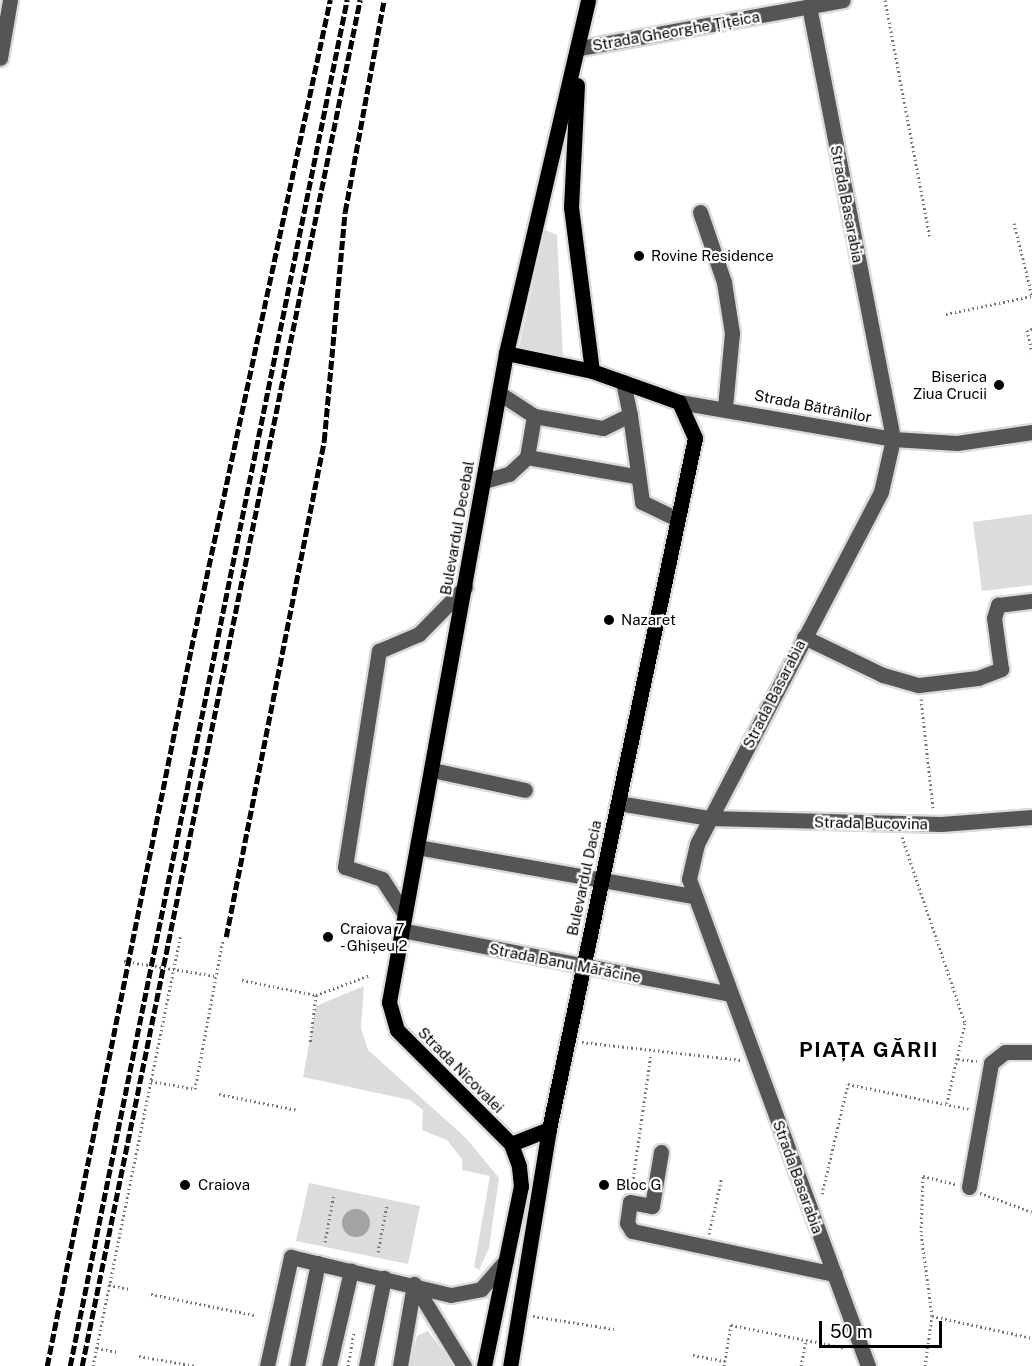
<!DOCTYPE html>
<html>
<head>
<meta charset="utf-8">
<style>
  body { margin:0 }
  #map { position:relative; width:1032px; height:1366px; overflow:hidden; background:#fff; font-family:"Public Sans",sans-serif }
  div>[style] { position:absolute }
  .green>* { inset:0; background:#dcdcdc }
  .water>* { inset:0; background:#a3a3a3 }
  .round { border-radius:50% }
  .path>* { height:3px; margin-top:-1.5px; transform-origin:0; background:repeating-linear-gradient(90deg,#777 0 1.5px,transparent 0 4.5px) }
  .roads { filter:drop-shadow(2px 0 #dbdbdb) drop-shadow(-2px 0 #dbdbdb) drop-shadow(0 2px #dbdbdb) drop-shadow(0 -2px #dbdbdb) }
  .minor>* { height:15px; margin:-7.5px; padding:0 7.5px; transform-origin:7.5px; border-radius:7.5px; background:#555 }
  .major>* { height:15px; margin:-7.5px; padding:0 7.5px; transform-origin:7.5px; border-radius:7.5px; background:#000 }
  .rail>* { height:4.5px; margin-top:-2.25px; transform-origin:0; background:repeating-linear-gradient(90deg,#000 0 9px,transparent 0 12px) }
  .dots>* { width:16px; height:16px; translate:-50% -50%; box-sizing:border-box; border:3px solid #fff; border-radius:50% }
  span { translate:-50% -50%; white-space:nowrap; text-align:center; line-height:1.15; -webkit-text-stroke:4.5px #fff; paint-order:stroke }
  .street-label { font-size:15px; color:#000 }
  .poi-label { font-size:15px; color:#000 }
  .left { translate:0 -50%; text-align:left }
  .right { translate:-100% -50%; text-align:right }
  .district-label { font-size:21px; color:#000; font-weight:700; letter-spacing:1.5px }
  .scale { position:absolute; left:819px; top:1321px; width:123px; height:27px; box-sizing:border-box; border:3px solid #000; border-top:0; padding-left:8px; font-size:18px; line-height:21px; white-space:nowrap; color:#000; -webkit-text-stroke:4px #fff; paint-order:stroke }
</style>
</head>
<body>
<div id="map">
  <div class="green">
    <div style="clip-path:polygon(545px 230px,557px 235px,563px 358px,519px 347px)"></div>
    <div style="clip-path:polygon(1032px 514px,1032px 585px,982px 591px,973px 522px)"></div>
    <div style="clip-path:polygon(364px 986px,361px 1028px,368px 1050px,466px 1138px,499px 1178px,489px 1248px,479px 1270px,474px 1267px,490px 1176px,462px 1170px,462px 1159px,447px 1140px,422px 1130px,423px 1110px,410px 1100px,303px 1077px,316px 1006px)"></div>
    <div style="clip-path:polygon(309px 1183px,420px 1206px,408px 1264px,296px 1241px)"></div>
    <div style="clip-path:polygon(428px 1331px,431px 1335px,455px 1366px,409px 1366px,417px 1336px)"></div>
  </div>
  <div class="water">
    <div class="round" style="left:342px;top:1209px;width:28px;height:28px"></div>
  </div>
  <div class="path">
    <div style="left:885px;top:0;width:242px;rotate:79.3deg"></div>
    <div style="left:1014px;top:223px;width:74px;rotate:76deg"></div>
    <div style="left:946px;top:314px;width:88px;rotate:-11.8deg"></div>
    <div style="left:1032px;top:329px;width:5px;rotate:169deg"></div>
    <div style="left:1027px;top:330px;width:23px;rotate:77deg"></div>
    <div style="left:921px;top:699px;width:110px;rotate:83.7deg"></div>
    <div style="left:902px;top:837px;width:196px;rotate:71.3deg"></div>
    <div style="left:965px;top:1023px;width:82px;rotate:102.7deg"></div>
    <div style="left:124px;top:961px;width:93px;rotate:9.3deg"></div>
    <div style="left:242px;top:980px;width:76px;rotate:11.5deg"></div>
    <div style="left:316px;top:995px;width:49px;rotate:97deg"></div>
    <div style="left:316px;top:995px;width:58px;rotate:-20.3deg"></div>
    <div style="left:582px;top:1042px;width:160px;rotate:6.5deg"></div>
    <div style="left:958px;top:1059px;width:19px;rotate:6deg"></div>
    <div style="left:151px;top:1081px;width:45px;rotate:10.3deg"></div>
    <div style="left:195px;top:1089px;width:152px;rotate:-79.4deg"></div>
    <div style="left:219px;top:1094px;width:80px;rotate:11.6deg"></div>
    <div style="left:632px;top:1187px;width:135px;rotate:-81.9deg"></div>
    <div style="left:980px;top:1193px;width:55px;rotate:20.1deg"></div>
    <div style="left:822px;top:1194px;width:113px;rotate:-76.7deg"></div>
    <div style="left:848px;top:1084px;width:124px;rotate:11.7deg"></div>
    <div style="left:709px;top:1234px;width:58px;rotate:-77.2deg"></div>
    <div style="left:325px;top:1242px;width:49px;rotate:-79.4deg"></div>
    <div style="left:378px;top:1252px;width:48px;rotate:-79.2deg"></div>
    <div style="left:109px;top:1285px;width:20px;rotate:11deg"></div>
    <div style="left:151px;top:1294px;width:105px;rotate:11.5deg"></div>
    <div style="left:533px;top:1316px;width:82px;rotate:9.1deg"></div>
    <div style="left:932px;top:1316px;width:102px;rotate:12.4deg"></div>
    <div style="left:97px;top:1348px;width:20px;rotate:11deg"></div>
    <div style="left:693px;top:1355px;width:33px;rotate:11deg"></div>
    <div style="left:139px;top:1356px;width:57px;rotate:10.1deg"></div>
    <div style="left:93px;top:1366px;width:440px;rotate:-78.5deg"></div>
    <div style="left:348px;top:1366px;width:35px;rotate:-80deg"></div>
    <div style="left:724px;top:1366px;width:42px;rotate:-80.3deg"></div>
    <div style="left:731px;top:1325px;width:117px;rotate:11.3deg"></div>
    <div style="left:801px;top:1366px;width:26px;rotate:-79deg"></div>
    <div style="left:925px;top:1366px;width:50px;rotate:-82deg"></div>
    <div style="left:932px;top:1316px;width:85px;rotate:-97.5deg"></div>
    <div style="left:921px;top:1232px;width:56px;rotate:-88deg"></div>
    <div style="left:923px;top:1176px;width:33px;rotate:14deg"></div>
  </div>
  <div class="roads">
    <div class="minor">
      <div style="left:809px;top:6px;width:441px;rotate:79deg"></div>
      <div style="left:893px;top:439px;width:54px;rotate:102.8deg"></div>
      <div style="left:881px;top:492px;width:397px;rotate:117.6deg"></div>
      <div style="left:697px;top:844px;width:36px;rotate:103deg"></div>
      <div style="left:689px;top:879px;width:519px;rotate:69.82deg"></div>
      <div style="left:580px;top:48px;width:267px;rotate:-10.3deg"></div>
      <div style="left:0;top:58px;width:59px;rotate:-80.2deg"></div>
      <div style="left:700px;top:212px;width:74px;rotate:71.1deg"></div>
      <div style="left:724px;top:282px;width:52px;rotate:81.1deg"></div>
      <div style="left:732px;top:333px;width:74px;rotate:95.4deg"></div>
      <div style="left:499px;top:393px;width:42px;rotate:33.3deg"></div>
      <div style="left:534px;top:416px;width:70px;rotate:9.9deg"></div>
      <div style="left:603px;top:428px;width:30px;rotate:-26deg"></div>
      <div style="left:630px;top:415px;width:34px;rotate:-102deg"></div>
      <div style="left:679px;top:402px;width:217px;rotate:9.8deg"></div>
      <div style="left:893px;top:439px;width:64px;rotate:3.6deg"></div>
      <div style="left:957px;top:443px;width:76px;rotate:-8.3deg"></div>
      <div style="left:630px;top:415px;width:88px;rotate:82.1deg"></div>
      <div style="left:642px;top:502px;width:39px;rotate:26deg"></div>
      <div style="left:527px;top:457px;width:42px;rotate:-80.3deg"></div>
      <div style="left:484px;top:481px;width:26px;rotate:-16deg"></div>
      <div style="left:509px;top:474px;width:25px;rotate:-43deg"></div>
      <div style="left:527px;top:457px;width:110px;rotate:10deg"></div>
      <div style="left:804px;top:637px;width:88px;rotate:25.7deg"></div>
      <div style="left:883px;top:675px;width:37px;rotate:16deg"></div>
      <div style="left:919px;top:685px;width:59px;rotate:-6.8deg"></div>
      <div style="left:978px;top:678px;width:25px;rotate:-21deg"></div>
      <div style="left:1001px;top:669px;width:51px;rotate:-97.8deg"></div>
      <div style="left:994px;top:618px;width:14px;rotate:-73deg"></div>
      <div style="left:998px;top:605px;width:34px;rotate:-7deg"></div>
      <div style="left:432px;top:770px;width:95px;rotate:12.1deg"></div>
      <div style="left:618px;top:803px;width:93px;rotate:9.3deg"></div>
      <div style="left:710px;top:818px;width:231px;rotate:1.5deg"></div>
      <div style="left:941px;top:824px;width:91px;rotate:-4.4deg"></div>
      <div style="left:417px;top:847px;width:279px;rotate:10.1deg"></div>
      <div style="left:404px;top:913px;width:40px;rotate:-122.9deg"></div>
      <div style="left:382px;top:879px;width:39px;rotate:-162deg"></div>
      <div style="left:345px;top:867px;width:219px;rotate:-81.1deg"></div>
      <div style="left:379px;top:651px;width:43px;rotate:-23deg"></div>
      <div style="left:419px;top:634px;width:66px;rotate:-45.6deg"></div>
      <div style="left:401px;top:930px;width:334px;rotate:11deg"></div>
      <div style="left:661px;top:1152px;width:55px;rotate:99.5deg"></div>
      <div style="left:652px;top:1206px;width:22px;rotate:-170deg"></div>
      <div style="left:630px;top:1202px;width:21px;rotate:98deg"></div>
      <div style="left:627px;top:1223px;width:9px;rotate:58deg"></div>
      <div style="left:632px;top:1231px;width:207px;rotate:12deg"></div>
      <div style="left:969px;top:1187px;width:126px;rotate:-79.9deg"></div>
      <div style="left:991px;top:1063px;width:18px;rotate:-38deg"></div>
      <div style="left:1005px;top:1052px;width:27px"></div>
      <div style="left:414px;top:1284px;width:96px;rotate:58.6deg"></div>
      <div style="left:267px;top:1366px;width:112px;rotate:-77.6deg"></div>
      <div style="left:291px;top:1257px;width:164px;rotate:13.4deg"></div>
      <div style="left:451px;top:1295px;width:31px;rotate:-11deg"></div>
      <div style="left:481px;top:1289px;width:38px;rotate:-49deg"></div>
      <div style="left:297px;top:1366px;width:105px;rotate:-78.5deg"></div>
      <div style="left:329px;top:1366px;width:98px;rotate:-77deg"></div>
      <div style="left:366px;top:1366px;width:90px;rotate:-78.4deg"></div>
      <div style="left:400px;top:1366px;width:83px;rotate:-80.3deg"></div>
    </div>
    <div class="major">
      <div style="left:577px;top:85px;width:122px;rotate:92.8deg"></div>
      <div style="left:571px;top:207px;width:165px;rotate:82.7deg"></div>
      <div style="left:506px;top:353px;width:88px;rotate:11.8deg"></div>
      <div style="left:592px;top:371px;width:92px;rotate:19.6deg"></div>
      <div style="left:679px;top:402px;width:39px;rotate:66deg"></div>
      <div style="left:695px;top:438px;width:706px;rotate:101.93deg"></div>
      <div style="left:549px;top:1129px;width:240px;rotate:99.3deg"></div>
      <div style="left:511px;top:1144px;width:41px;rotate:-21.5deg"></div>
      <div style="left:484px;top:1366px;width:184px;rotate:-78.4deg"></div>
      <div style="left:521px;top:1186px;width:20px;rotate:-96deg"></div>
      <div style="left:519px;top:1166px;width:23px;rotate:-110deg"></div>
      <div style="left:511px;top:1144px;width:161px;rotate:-135deg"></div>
      <div style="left:397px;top:1030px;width:29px;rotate:-106deg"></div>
      <div style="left:389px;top:1002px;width:659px;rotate:-79.78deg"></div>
      <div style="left:506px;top:353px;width:362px;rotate:-76.9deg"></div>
    </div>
  </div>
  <div class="rail">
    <div style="left:226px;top:937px;width:506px;rotate:-78.82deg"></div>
    <div style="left:324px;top:441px;width:230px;rotate:-84.8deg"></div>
    <div style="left:345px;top:212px;width:216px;rotate:-79.6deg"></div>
    <div style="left:47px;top:1366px;width:731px;rotate:-78.64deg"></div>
    <div style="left:191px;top:649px;width:664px;rotate:-77.91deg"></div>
    <div style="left:70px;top:1366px;width:1394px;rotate:-78.54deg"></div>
    <div style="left:82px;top:1366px;width:1394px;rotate:-78.5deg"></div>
  </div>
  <div class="dots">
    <div style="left:639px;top:256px;background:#000"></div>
    <div style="left:999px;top:385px;background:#000"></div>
    <div style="left:609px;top:620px;background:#000"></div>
    <div style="left:328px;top:937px;background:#000"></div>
    <div style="left:185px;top:1185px;background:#000"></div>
    <div style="left:604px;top:1185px;background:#000"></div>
  </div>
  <div class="street-label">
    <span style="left:676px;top:31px;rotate:-10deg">Strada Gheorghe Țițeica</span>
    <span style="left:847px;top:204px;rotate:79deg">Strada Basarabia</span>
    <span style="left:813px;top:406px;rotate:11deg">Strada Bătrânilor</span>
    <span style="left:457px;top:528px;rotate:-80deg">Bulevardul Decebal</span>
    <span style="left:774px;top:694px;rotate:-63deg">Strada Basarabia</span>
    <span style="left:871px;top:823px;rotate:1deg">Strada Bucovina</span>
    <span style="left:584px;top:878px;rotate:-78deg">Bulevardul Dacia</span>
    <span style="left:565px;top:963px;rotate:11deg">Strada Banu Mărăcine</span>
    <span style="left:461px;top:1070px;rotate:45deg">Strada Nicovalei</span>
    <span style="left:798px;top:1177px;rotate:70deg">Strada Basarabia</span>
  </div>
  <div class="poi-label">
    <span class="left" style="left:651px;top:256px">Rovine Residence</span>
    <span class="right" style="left:987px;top:385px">Biserica<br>Ziua Crucii</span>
    <span class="left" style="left:621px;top:620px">Nazaret</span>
    <span class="left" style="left:340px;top:937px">Craiova 7<br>- Ghișeu 2</span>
    <span class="left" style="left:198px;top:1185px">Craiova</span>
    <span class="left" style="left:616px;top:1185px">Bloc G</span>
  </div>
  <div class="district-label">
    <span style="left:869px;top:1050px">PIAȚA GĂRII</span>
  </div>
  <div class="scale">50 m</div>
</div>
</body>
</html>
